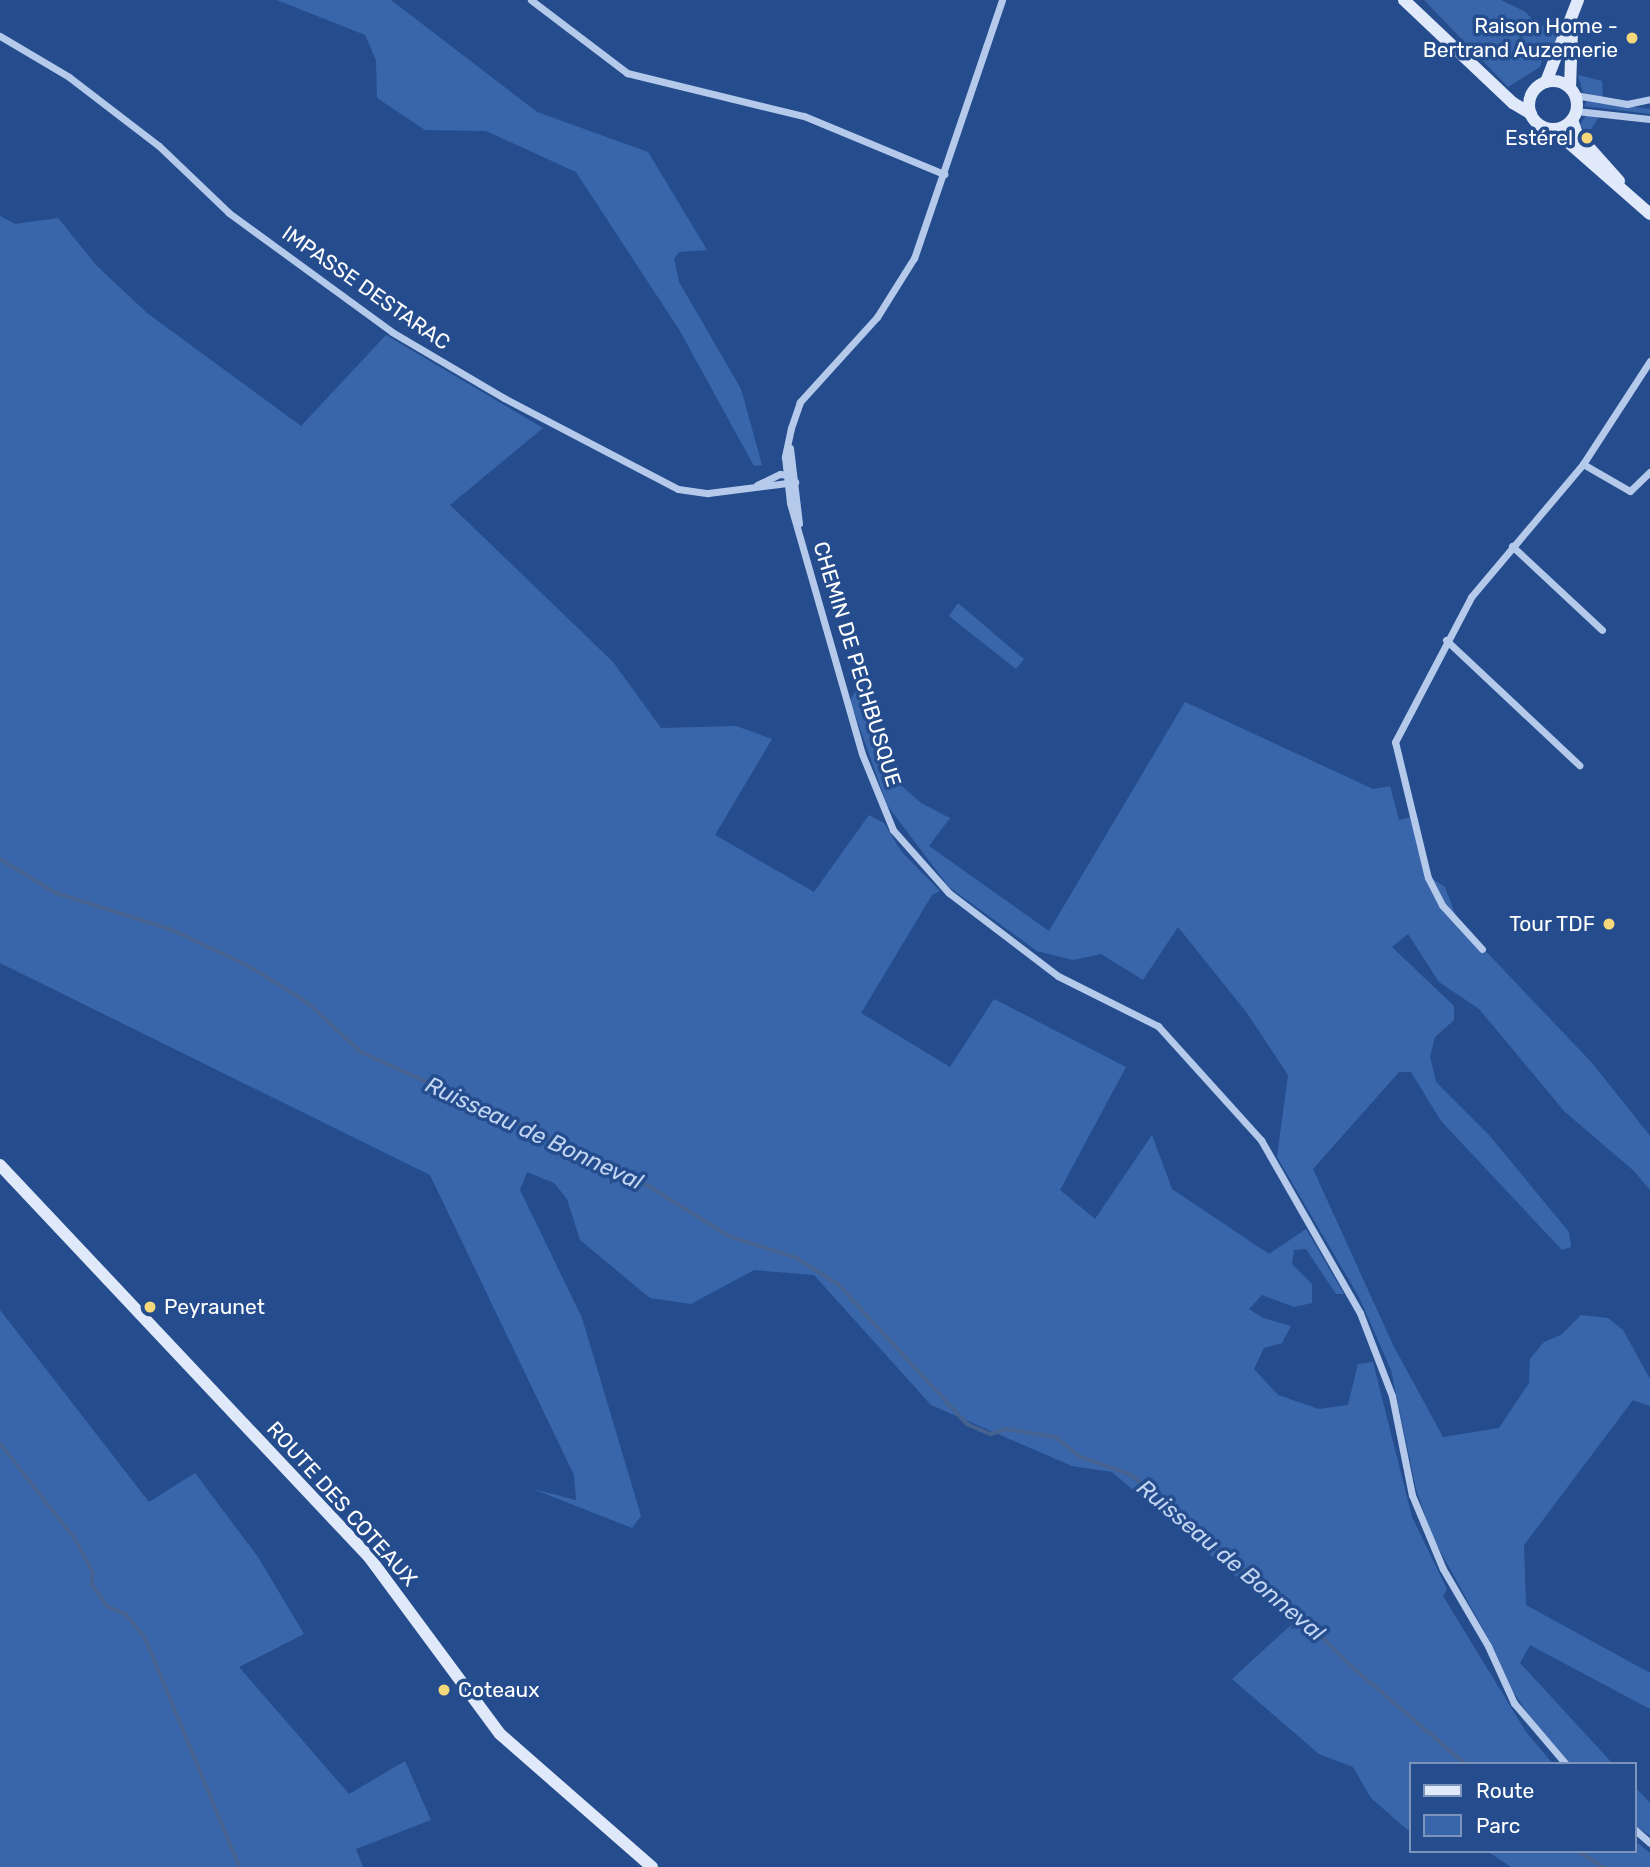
<!DOCTYPE html>
<html>
<head>
<meta charset="utf-8">
<style>
  body { margin:0 }
  #map { position:relative; width:1650px; height:1867px; overflow:hidden; background:#254d8e; font-family:Rubik,sans-serif }
  div>[style] { position:absolute }
  .green>* { inset:0; background:#3966ab }
  .stream>* { height:3.5px; margin:-1.75px; padding:0 1.75px; transform-origin:1.75px; border-radius:1.75px; background:#456290 }
  .street>* { height:7px; margin:-3.5px; padding:0 3.5px; transform-origin:3.5px; border-radius:3.5px; background:#b5caeb }
  .secondary>* { height:12px; margin:-6px; padding:0 6px; transform-origin:6px; border-radius:6px; background:#e0e9f9 }
  .secondary>.ring { margin:-6px; padding:0; box-sizing:content-box; background:none; border:12px solid #e0e9f9; border-radius:50% }
  .dots>* { width:19px; height:19px; translate:-50% -50%; box-sizing:border-box; border:4px solid #254d8e; border-radius:50% }
  span { translate:-50% -50%; white-space:nowrap; text-align:center; line-height:1.15; -webkit-text-stroke:7px #254d8e; paint-order:stroke }
  .poi-label { font-size:21px; color:#fff }
  .right { translate:-100% -50%; text-align:right }
  .left { translate:0 -50%; text-align:left }
  .street-label { font-size:21px; color:#fff }
  .water-label { font-size:23px; color:#c1d5f2; font-style:italic }
  .legend { position:absolute; left:1409px; top:1762px; width:228px; height:91px; box-sizing:border-box; background:#254d8e; border:2px solid #7c94bb; margin:0; padding:9px 12px; list-style:none; font-size:21px; color:#fff }
  .legend li { display:flex; align-items:center; gap:14px; height:35px }
  .legend b { width:35px; border:2px solid #7c94bb }
</style>
</head>
<body>
<div id="map">
  <div class="green">
    <div style="clip-path:polygon(277px 0,391px 0,537px 112px,648px 152px,707px 250px,679px 252px,674px 259px,679px 282px,741px 389px,762px 465px,754px 466px,680px 331px,576px 172px,486px 131px,425px 130px,377px 98px,376px 60px,365px 35px)"></div>
    <div style="clip-path:polygon(1424px 0,1501px 0,1524px 11px,1540px 26px,1561px 24px,1564px 30px,1556px 48px,1545px 52px,1540px 67px,1508px 87px)"></div>
    <div style="clip-path:polygon(1578px 75px,1602px 81px,1603px 98px,1583px 92px)"></div>
    <div style="clip-path:polygon(1587px 101px,1650px 109px,1650px 114px,1584px 106px)"></div>
    <div style="clip-path:polygon(1587px 114px,1600px 115px,1590px 131px,1591px 138px,1580px 125px)"></div>
    <div style="clip-path:polygon(0 216px,15px 224px,58px 218px,96px 265px,147px 313px,301px 426px,386px 335px,543px 428px,450px 505px,613px 662px,661px 728px,736px 726px,772px 739px,715px 835px,814px 892px,869px 815px,884px 823px,901px 851px,940px 891px,932px 895px,861px 1013px,950px 1067px,994px 999px,1126px 1067px,1060px 1190px,1095px 1219px,1152px 1135px,1172px 1189px,1269px 1254px,1306px 1229px,1344px 1294px,1336px 1294px,1306px 1249px,1294px 1250px,1292px 1264px,1312px 1284px,1312px 1303px,1294px 1307px,1262px 1295px,1249px 1309px,1263px 1318px,1291px 1326px,1282px 1343px,1264px 1348px,1254px 1369px,1278px 1395px,1319px 1409px,1348px 1405px,1358px 1364px,1373px 1362px,1412px 1517px,1447px 1589px,1443px 1596px,1526px 1732px,1553px 1764px,1410px 1764px,1410px 1832px,1371px 1798px,1353px 1767px,1319px 1754px,1232px 1679px,1292px 1624px,1112px 1472px,1072px 1466px,931px 1405px,814px 1275px,754px 1270px,691px 1304px,650px 1298px,580px 1240px,567px 1199px,554px 1183px,527px 1172px,520px 1190px,582px 1318px,641px 1516px,632px 1528px,533px 1489px,576px 1500px,574px 1475px,430px 1175px,0 963px)"></div>
    <div style="clip-path:polygon(958px 603px,1024px 659px,1016px 669px,949px 616px)"></div>
    <div style="clip-path:polygon(863px 681px,895px 780px,921px 803px,950px 818px,929px 846px,1049px 931px,1185px 702px,1373px 789px,1390px 786px,1399px 820px,1417px 815px,1431px 878px,1445px 887px,1458px 922px,1593px 1064px,1650px 1136px,1650px 1190px,1634px 1171px,1565px 1112px,1479px 1009px,1439px 982px,1408px 934px,1392px 947px,1454px 1006px,1454px 1020px,1435px 1037px,1430px 1056px,1436px 1082px,1489px 1135px,1569px 1232px,1571px 1247px,1562px 1250px,1441px 1121px,1411px 1072px,1399px 1072px,1313px 1169px,1393px 1345px,1443px 1437px,1499px 1428px,1529px 1383px,1530px 1359px,1544px 1342px,1561px 1335px,1581px 1315px,1608px 1318px,1623px 1330px,1650px 1379px,1650px 1406px,1633px 1400px,1524px 1545px,1526px 1605px,1650px 1673px,1650px 1709px,1530px 1645px,1520px 1663px,1613px 1764px,1570px 1764px,1529px 1715px,1507px 1683px,1489px 1640px,1432px 1536px,1416px 1489px,1391px 1370px,1359px 1297px,1277px 1157px,1288px 1075px,1247px 1013px,1178px 927px,1143px 980px,1101px 954px,1073px 960px,1037px 951px,949px 887px,887px 805px,850px 700px)"></div>
    <div style="clip-path:polygon(0 1310px,149px 1502px,195px 1473px,258px 1557px,304px 1634px,239px 1667px,349px 1794px,405px 1761px,431px 1820px,356px 1849px,363px 1867px,0 1867px)"></div>
    <div style="clip-path:polygon(1634px 1786px,1650px 1803px,1650px 1836px,1634px 1825px)"></div>
    <div style="clip-path:polygon(1634px 1840px,1650px 1853px,1650px 1867px,1511px 1867px,1487px 1851px,1634px 1851px)"></div>
  </div>
  <div class="stream">
    <div style="left:0;top:859px;width:66px;rotate:31.3deg"></div>
    <div style="left:56px;top:893px;width:120px;rotate:17.5deg"></div>
    <div style="left:170px;top:929px;width:85px;rotate:25.1deg"></div>
    <div style="left:247px;top:965px;width:70px;rotate:31.7deg"></div>
    <div style="left:307px;top:1002px;width:74px;rotate:42.8deg"></div>
    <div style="left:361px;top:1052px;width:293px;rotate:24.4deg"></div>
    <div style="left:628px;top:1173px;width:119px;rotate:32deg"></div>
    <div style="left:729px;top:1236px;width:71px;rotate:17.9deg"></div>
    <div style="left:797px;top:1258px;width:49px;rotate:32.4deg"></div>
    <div style="left:838px;top:1284px;width:190px;rotate:47.3deg"></div>
    <div style="left:967px;top:1424px;width:26px;rotate:23deg"></div>
    <div style="left:991px;top:1434px;width:16px;rotate:-18deg"></div>
    <div style="left:1006px;top:1429px;width:51px;rotate:9.1deg"></div>
    <div style="left:1056px;top:1437px;width:32px;rotate:39deg"></div>
    <div style="left:1081px;top:1457px;width:54px;rotate:19.4deg"></div>
    <div style="left:1132px;top:1475px;width:58px;rotate:43.6deg"></div>
    <div style="left:1174px;top:1515px;width:155px;rotate:38.2deg"></div>
    <div style="left:1296px;top:1611px;width:76px;rotate:45deg"></div>
    <div style="left:1350px;top:1665px;width:153px;rotate:40.5deg"></div>
    <div style="left:0;top:1443px;width:123px;rotate:51.9deg"></div>
    <div style="left:76px;top:1540px;width:36px;rotate:62deg"></div>
    <div style="left:93px;top:1572px;width:12px;rotate:95deg"></div>
    <div style="left:92px;top:1584px;width:27px;rotate:56deg"></div>
    <div style="left:107px;top:1606px;width:22px;rotate:24deg"></div>
    <div style="left:127px;top:1615px;width:28px;rotate:51deg"></div>
    <div style="left:145px;top:1637px;width:249px;rotate:67.6deg"></div>
    <div style="left:1578px;top:1851px;width:31px;rotate:32deg"></div>
  </div>
  <div class="street">
    <div style="left:531px;top:0;width:121px;rotate:37.2deg"></div>
    <div style="left:627px;top:73px;width:182px;rotate:13.7deg"></div>
    <div style="left:804px;top:116px;width:152px;rotate:22.5deg"></div>
    <div style="left:1002px;top:0;width:273px;rotate:108.8deg"></div>
    <div style="left:914px;top:258px;width:70px;rotate:122.1deg"></div>
    <div style="left:877px;top:317px;width:115px;rotate:132.2deg"></div>
    <div style="left:800px;top:402px;width:28px;rotate:109deg"></div>
    <div style="left:791px;top:428px;width:30px;rotate:102deg"></div>
    <div style="left:785px;top:457px;width:46px;rotate:83.8deg"></div>
    <div style="left:790px;top:503px;width:261px;rotate:74deg"></div>
    <div style="left:862px;top:754px;width:82px;rotate:67.8deg"></div>
    <div style="left:893px;top:830px;width:84px;rotate:48.4deg"></div>
    <div style="left:949px;top:893px;width:137px;rotate:37.3deg"></div>
    <div style="left:1058px;top:976px;width:112px;rotate:26.6deg"></div>
    <div style="left:1158px;top:1026px;width:154px;rotate:47.9deg"></div>
    <div style="left:1261px;top:1140px;width:199px;rotate:60.2deg"></div>
    <div style="left:1360px;top:1313px;width:89px;rotate:68.9deg"></div>
    <div style="left:1392px;top:1396px;width:101px;rotate:78.6deg"></div>
    <div style="left:1412px;top:1495px;width:80px;rotate:67.3deg"></div>
    <div style="left:1443px;top:1569px;width:89px;rotate:59.7deg"></div>
    <div style="left:1488px;top:1646px;width:63px;rotate:65.5deg"></div>
    <div style="left:1514px;top:1703px;width:80px;rotate:49.6deg"></div>
    <div style="left:0;top:36px;width:80px;rotate:30.7deg"></div>
    <div style="left:69px;top:77px;width:113px;rotate:37.5deg"></div>
    <div style="left:159px;top:146px;width:97px;rotate:43.7deg"></div>
    <div style="left:229px;top:213px;width:202px;rotate:36.1deg"></div>
    <div style="left:392px;top:332px;width:130px;rotate:30.5deg"></div>
    <div style="left:504px;top:398px;width:196px;rotate:27.6deg"></div>
    <div style="left:678px;top:489px;width:30px;rotate:8deg"></div>
    <div style="left:708px;top:493px;width:88px;rotate:-7.2deg"></div>
    <div style="left:1575px;top:95px;width:53px;rotate:9.8deg"></div>
    <div style="left:1627px;top:104px;width:24px;rotate:-12deg"></div>
    <div style="left:1576px;top:111px;width:74px;rotate:6.2deg"></div>
    <div style="left:790px;top:448px;width:76px;rotate:83.2deg"></div>
    <div style="left:1583px;top:464px;width:54px;rotate:29.9deg"></div>
    <div style="left:1630px;top:491px;width:28px;rotate:-44deg"></div>
    <div style="left:757px;top:485px;width:25px;rotate:-26deg"></div>
    <div style="left:780px;top:474px;width:7px;rotate:8deg"></div>
    <div style="left:1512px;top:546px;width:123px;rotate:43deg"></div>
    <div style="left:1446px;top:640px;width:183px;rotate:43.2deg"></div>
    <div style="left:1482px;top:949px;width:59px;rotate:-132.3deg"></div>
    <div style="left:1442px;top:905px;width:30px;rotate:-117deg"></div>
    <div style="left:1428px;top:878px;width:140px;rotate:-103.6deg"></div>
    <div style="left:1395px;top:742px;width:164px;rotate:-62.3deg"></div>
    <div style="left:1471px;top:597px;width:174px;rotate:-49.9deg"></div>
    <div style="left:1583px;top:464px;width:123px;rotate:-57deg"></div>
    <div style="left:1634px;top:1829px;width:21px;rotate:41deg"></div>
  </div>
  <div class="secondary">
    <div style="left:1404px;top:0;width:150px;rotate:43.4deg"></div>
    <div style="left:1513px;top:103px;width:21px;rotate:31deg"></div>
    <div class="ring" style="left:1529px;top:81px;width:36px;height:36px"></div>
    <div style="left:1546px;top:82px;width:88px;rotate:-68.7deg"></div>
    <div style="left:1570px;top:88px;width:57px;rotate:-88deg"></div>
    <div style="left:1572px;top:120px;width:15px;rotate:70deg"></div>
    <div style="left:1577px;top:134px;width:63px;rotate:48.2deg"></div>
    <div style="left:1553px;top:129px;width:129px;rotate:41.2deg"></div>
    <div style="left:0;top:1165px;width:538px;rotate:46.73deg"></div>
    <div style="left:369px;top:1557px;width:220px;rotate:53.5deg"></div>
    <div style="left:500px;top:1734px;width:202px;rotate:41.2deg"></div>
  </div>
  <div class="dots">
    <div style="left:1632px;top:38px;background:#f5d879"></div>
    <div style="left:1587px;top:138px;background:#f5d879"></div>
    <div style="left:1609px;top:924px;background:#f5d879"></div>
    <div style="left:150px;top:1307px;background:#f5d879"></div>
    <div style="left:444px;top:1690px;background:#f5d879"></div>
  </div>
  <div class="poi-label">
    <span class="right" style="left:1618px;top:38px">Raison Home -<br>Bertrand Auzemerie</span>
    <span class="right" style="left:1573px;top:138px">Estérel</span>
    <span class="right" style="left:1595px;top:924px">Tour TDF</span>
    <span class="left" style="left:164px;top:1307px">Peyraunet</span>
    <span class="left" style="left:458px;top:1690px">Coteaux</span>
  </div>
  <div class="street-label">
    <span style="left:366px;top:288px;rotate:35deg">IMPASSE DESTARAC</span>
    <span style="left:857px;top:664px;rotate:73deg">CHEMIN DE PECHBUSQUE</span>
    <span style="left:342px;top:1504px;rotate:48deg">ROUTE DES COTEAUX</span>
  </div>
  <div class="water-label">
    <span style="left:534px;top:1133px;rotate:25deg">Ruisseau de Bonneval</span>
    <span style="left:1231px;top:1560px;rotate:40deg">Ruisseau de Bonneval</span>
  </div>
  <ul class="legend">
  <li><b style="height:9px;background:#e0e9f9"></b>Route</li>
  <li><b style="height:19px;background:#3966ab"></b>Parc</li>
  </ul>
</div>
</body>
</html>
